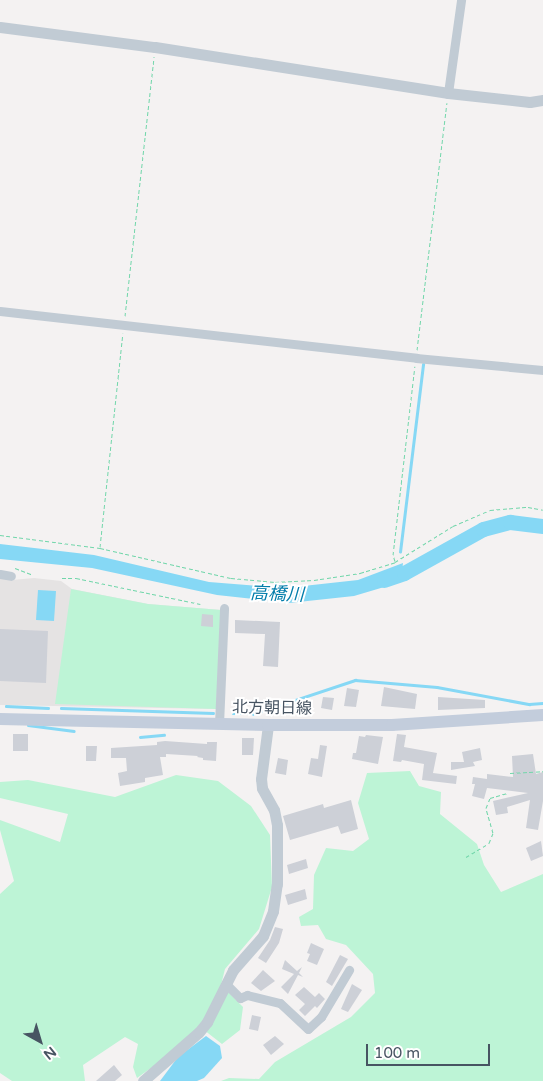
<!DOCTYPE html>
<html>
<head>
<meta charset="utf-8">
<style>
  body { margin:0 }
  #map { position:relative; width:543px; height:1081px; overflow:hidden; background:#f4f2f2; font-family:"Varela Round","Noto Sans JP",sans-serif }
  div>[style] { position:absolute }
  .education>* { inset:0; background:#e5e3e3 }
  .green>* { inset:0; background:#bdf4d6 }
  .water>* { inset:0; background:#86d8f5 }
  .stream>* { height:2.5px; margin:-1.25px; padding:0 1.25px; transform-origin:1.25px; border-radius:1.25px; background:#86d8f5 }
  .river>* { height:15px; margin:-7.5px; padding:0 7.5px; transform-origin:7.5px; border-radius:7.5px; background:#86d8f5 }
  .building>* { inset:0; background:#cdd0d7 }
  .path>* { height:1px; margin-top:-0.5px; transform-origin:0; background:repeating-linear-gradient(90deg,#71d6aa 0 4px,transparent 0 6.5px) }
  .minor>* { height:9px; margin:-4.5px; padding:0 4.5px; transform-origin:4.5px; border-radius:4.5px; background:#c1cbd4 }
  .tertiary>* { height:11px; margin:-5.5px; padding:0 5.5px; transform-origin:5.5px; border-radius:5.5px; background:#c1cbd4 }
  .secondary>* { height:12px; margin:-6px; padding:0 6px; transform-origin:6px; border-radius:6px; background:#c3cddc }
  span { translate:-50% -50%; white-space:nowrap; text-align:center; line-height:1.15; -webkit-text-stroke:4px #fff; paint-order:stroke }
  .street-label { font-size:16px; color:#475462 }
  .water-label { font-size:18px; color:#027dab; font-style:italic }
  .north { position:absolute; left:15px; top:1016px; width:50px; height:50px; -webkit-text-stroke:4px #fff; paint-order:stroke; rotate:141deg; font-size:14px; font-weight:700; line-height:20px; text-align:center; color:#475462 }
  .north::after { content:''; display:block; margin:auto; width:18px; height:22px; background:#475462; clip-path:polygon(50% 0,100% 100%,50% 72%,0 100%) }
  .scale { position:absolute; left:366px; top:1044px; width:124px; height:22px; box-sizing:border-box; border:2px solid #475462; border-top:0; padding-left:6px; font-size:15px; line-height:18px; white-space:nowrap; color:#475462; -webkit-text-stroke:4px #fff; paint-order:stroke }
</style>
</head>
<body>
<div id="map">
  <div class="education">
    <div style="clip-path:polygon(0 578px,12px 580px,34px 578px,61px 581px,72px 589px,148px 604px,221px 610px,216px 709px,0 705px)"></div>
  </div>
  <div class="green">
    <div style="clip-path:polygon(71px 589px,148px 604px,221px 610px,216px 709px,55px 704px)"></div>
    <div style="clip-path:polygon(410px 771px,419px 786px,441px 792px,440px 814px,477px 844px,484px 865px,501px 892px,543px 874px,543px 1081px,221px 1081px,229px 1078px,259px 1079px,275px 1062px,351px 1017px,375px 993px,373px 974px,346px 945px,326px 939px,318px 925px,301px 926px,299px 917px,313px 909px,314px 875px,326px 848px,353px 851px,369px 839px,358px 803px,367px 773px)"></div>
    <div style="clip-path:polygon(176px 775px,218px 781px,251px 806px,270px 835px,272px 887px,259px 929px,225px 969px,221px 985px,243px 1007px,240px 1030px,222px 1044px,204px 1030px,137px 1078px,133px 1067px,138px 1044px,125px 1037px,83px 1065px,85px 1081px,12px 1081px,0 1073px,0 894px,14px 881px,0 830px,0 820px,60px 842px,68px 814px,0 798px,0 782px,28px 780px,115px 797px)"></div>
  </div>
  <div class="water">
    <div style="clip-path:polygon(0 544px,94px 555px,209px 582px,285px 588px,358px 580px,403px 563px,401px 582px,354px 596px,289px 603px,217px 595px,92px 568px,0 559px)"></div>
    <div style="clip-path:polygon(38px 590px,56px 591px,54px 621px,36px 620px)"></div>
    <div style="clip-path:polygon(206px 1036px,220px 1046px,222px 1058px,204px 1078px,197px 1081px,160px 1081px,178px 1057px)"></div>
  </div>
  <div class="stream">
    <div style="left:400px;top:552px;width:189px;rotate:-83deg"></div>
    <div style="left:6px;top:706px;width:42px;rotate:2.7deg"></div>
    <div style="left:61px;top:708px;width:152px;rotate:1.9deg"></div>
    <div style="left:233px;top:714px;width:20px"></div>
    <div style="left:253px;top:714px;width:108px;rotate:-18.4deg"></div>
    <div style="left:355px;top:680px;width:82px;rotate:4.9deg"></div>
    <div style="left:437px;top:687px;width:94px;rotate:10.5deg"></div>
    <div style="left:529px;top:704px;width:14px;rotate:-4deg"></div>
    <div style="left:28px;top:725px;width:46px;rotate:7.4deg"></div>
    <div style="left:140px;top:737px;width:24px;rotate:-5deg"></div>
  </div>
  <div class="river">
    <div style="left:384px;top:580px;width:21px;rotate:-19deg"></div>
    <div style="left:404px;top:573px;width:90px;rotate:-29.1deg"></div>
    <div style="left:483px;top:529px;width:28px;rotate:-15deg"></div>
    <div style="left:510px;top:522px;width:33px;rotate:7deg"></div>
  </div>
  <div class="building">
    <div style="clip-path:polygon(202px 614px,213px 615px,213px 627px,201px 626px)"></div>
    <div style="clip-path:polygon(235px 620px,280px 622px,278px 667px,263px 666px,265px 634px,235px 633px)"></div>
    <div style="clip-path:polygon(0 629px,48px 631px,46px 683px,0 681px)"></div>
    <div style="clip-path:polygon(384px 687px,417px 694px,415px 709px,381px 706px)"></div>
    <div style="clip-path:polygon(347px 688px,359px 690px,356px 707px,344px 706px)"></div>
    <div style="clip-path:polygon(323px 697px,334px 698px,332px 710px,321px 708px)"></div>
    <div style="clip-path:polygon(438px 697px,485px 700px,485px 708px,438px 710px)"></div>
    <div style="clip-path:polygon(13px 734px,28px 734px,28px 751px,13px 751px)"></div>
    <div style="clip-path:polygon(397px 734px,406px 735px,404px 747px,437px 753px,433px 773px,457px 776px,456px 784px,422px 780px,424px 764px,402px 760px,401px 762px,393px 761px)"></div>
    <div style="clip-path:polygon(366px 735px,383px 737px,378px 764px,352px 759px,353px 753px,356px 753px,359px 736px,365px 737px)"></div>
    <div style="clip-path:polygon(242px 738px,254px 738px,253px 755px,242px 755px)"></div>
    <div style="clip-path:polygon(165px 741px,207px 744px,207px 742px,217px 742px,216px 761px,203px 760px,203px 758px,197px 757px,198px 756px,166px 754px,166px 757px,160px 757px,163px 775px,145px 778px,145px 782px,120px 786px,118px 773px,127px 771px,126px 758px,111px 758px,111px 748px,157px 745px,157px 742px)"></div>
    <div style="clip-path:polygon(320px 745px,327px 746px,322px 777px,308px 774px,311px 758px,318px 759px)"></div>
    <div style="clip-path:polygon(86px 746px,97px 746px,96px 761px,86px 761px)"></div>
    <div style="clip-path:polygon(480px 748px,482px 760px,473px 762px,475px 766px,451px 770px,451px 762px,464px 762px,462px 752px)"></div>
    <div style="clip-path:polygon(533px 754px,536px 774px,543px 772px,543px 801px,538px 830px,526px 828px,530px 800px,507px 807px,508px 813px,496px 815px,493px 801px,528px 793px,487px 788px,484px 799px,472px 796px,475px 784px,472px 784px,473px 777px,487px 779px,487px 774px,513px 777px,512px 756px)"></div>
    <div style="clip-path:polygon(278px 758px,288px 760px,286px 775px,275px 773px)"></div>
    <div style="clip-path:polygon(351px 800px,358px 829px,341px 834px,338px 826px,290px 840px,283px 816px,323px 804px,324px 808px)"></div>
    <div style="clip-path:polygon(541px 841px,543px 856px,531px 861px,526px 848px)"></div>
    <div style="clip-path:polygon(306px 859px,308px 868px,289px 874px,287px 865px)"></div>
    <div style="clip-path:polygon(305px 889px,307px 899px,288px 905px,285px 895px)"></div>
    <div style="clip-path:polygon(275px 927px,283px 929px,279px 943px,266px 963px,258px 958px,270px 940px)"></div>
    <div style="clip-path:polygon(311px 943px,324px 949px,317px 965px,307px 961px,310px 954px,307px 953px)"></div>
    <div style="clip-path:polygon(340px 955px,348px 959px,332px 986px,326px 982px)"></div>
    <div style="clip-path:polygon(285px 960px,297px 971px,302px 967px,299px 973px,303px 977px,298px 975px,288px 994px,281px 987px,294px 974px,282px 969px)"></div>
    <div style="clip-path:polygon(263px 970px,275px 981px,261px 991px,251px 983px)"></div>
    <div style="clip-path:polygon(352px 984px,362px 990px,348px 1012px,341px 1009px)"></div>
    <div style="clip-path:polygon(304px 987px,315px 997px,319px 993px,325px 999px,317px 1008px,315px 1006px,305px 1016px,299px 1010px,305px 1004px,295px 995px)"></div>
    <div style="clip-path:polygon(252px 1015px,261px 1017px,258px 1031px,249px 1029px)"></div>
    <div style="clip-path:polygon(275px 1036px,284px 1044px,271px 1055px,263px 1045px)"></div>
    <div style="clip-path:polygon(114px 1065px,122px 1075px,115px 1081px,96px 1081px)"></div>
  </div>
  <div class="path">
    <div style="left:125px;top:316px;width:261px;rotate:-83.6deg"></div>
    <div style="left:417px;top:350px;width:249px;rotate:-83.1deg"></div>
    <div style="left:0;top:535px;width:101px;rotate:7.4deg"></div>
    <div style="left:100px;top:548px;width:134px;rotate:12.9deg"></div>
    <div style="left:231px;top:578px;width:44px;rotate:5.2deg"></div>
    <div style="left:275px;top:582px;width:39px;rotate:-3deg"></div>
    <div style="left:314px;top:580px;width:47px;rotate:-8.7deg"></div>
    <div style="left:360px;top:573px;width:37px;rotate:-17deg"></div>
    <div style="left:395px;top:562px;width:68px;rotate:-31.8deg"></div>
    <div style="left:453px;top:526px;width:40px;rotate:-23.4deg"></div>
    <div style="left:490px;top:510px;width:38px;rotate:-5deg"></div>
    <div style="left:528px;top:507px;width:15px;rotate:11deg"></div>
    <div style="left:100px;top:547px;width:215px;rotate:-83.9deg"></div>
    <div style="left:395px;top:561px;width:6px;rotate:-108deg"></div>
    <div style="left:393px;top:555px;width:190px;rotate:-83.4deg"></div>
    <div style="left:15px;top:568px;width:19px;rotate:21deg"></div>
    <div style="left:62px;top:578px;width:14px"></div>
    <div style="left:76px;top:578px;width:127px;rotate:11.8deg"></div>
    <div style="left:510px;top:773px;width:33px;rotate:-3deg"></div>
    <div style="left:466px;top:857px;width:27px;rotate:-31deg"></div>
    <div style="left:489px;top:843px;width:11px;rotate:-68deg"></div>
    <div style="left:493px;top:833px;width:26px;rotate:-106deg"></div>
    <div style="left:486px;top:808px;width:11px;rotate:-68deg"></div>
    <div style="left:490px;top:798px;width:19px;rotate:-16deg"></div>
  </div>
  <div class="minor">
    <div style="left:448px;top:93px;width:94px;rotate:-82deg"></div>
    <div style="left:0;top:311px;width:419px;rotate:6.4deg"></div>
    <div style="left:416px;top:358px;width:128px;rotate:5.4deg"></div>
    <div style="left:0;top:574px;width:11px;rotate:10deg"></div>
    <div style="left:219px;top:724px;width:116px;rotate:-87.5deg"></div>
    <div style="left:226px;top:984px;width:20px;rotate:45deg"></div>
    <div style="left:240px;top:998px;width:8px;rotate:-23deg"></div>
    <div style="left:247px;top:995px;width:34px;rotate:14deg"></div>
    <div style="left:280px;top:1003px;width:38px;rotate:43deg"></div>
    <div style="left:308px;top:1029px;width:18px;rotate:-43deg"></div>
    <div style="left:321px;top:1017px;width:55px;rotate:-59.2deg"></div>
  </div>
  <div class="tertiary">
    <div style="left:0;top:27px;width:156px;rotate:7.4deg"></div>
    <div style="left:155px;top:47px;width:297px;rotate:8.9deg"></div>
    <div style="left:448px;top:93px;width:82px;rotate:6.3deg"></div>
    <div style="left:530px;top:102px;width:13px;rotate:-9deg"></div>
    <div style="left:143px;top:1081px;width:74px;rotate:-41.2deg"></div>
    <div style="left:199px;top:1032px;width:13px;rotate:-51deg"></div>
    <div style="left:207px;top:1022px;width:58px;rotate:-63.4deg"></div>
    <div style="left:233px;top:970px;width:45px;rotate:-48.6deg"></div>
    <div style="left:263px;top:936px;width:27px;rotate:-68deg"></div>
    <div style="left:273px;top:911px;width:27px;rotate:-82deg"></div>
    <div style="left:277px;top:884px;width:59px;rotate:-90deg"></div>
    <div style="left:277px;top:825px;width:15px;rotate:-101deg"></div>
    <div style="left:274px;top:810px;width:25px;rotate:-119deg"></div>
    <div style="left:262px;top:788px;width:9px;rotate:-96deg"></div>
    <div style="left:261px;top:779px;width:54px;rotate:-82.6deg"></div>
  </div>
  <div class="secondary">
    <div style="left:0;top:719px;width:268px;rotate:1.3deg"></div>
    <div style="left:268px;top:725px;width:124px"></div>
    <div style="left:392px;top:725px;width:151px;rotate:-3.8deg"></div>
  </div>
  <div class="street-label">
    <span style="left:272px;top:708px;rotate:1deg">北方朝日線</span>
  </div>
  <div class="water-label">
    <span style="left:277px;top:594px;rotate:2deg">高橋川</span>
  </div>
  <div class="north">N</div>
  <div class="scale">100 m</div>
</div>
</body>
</html>
